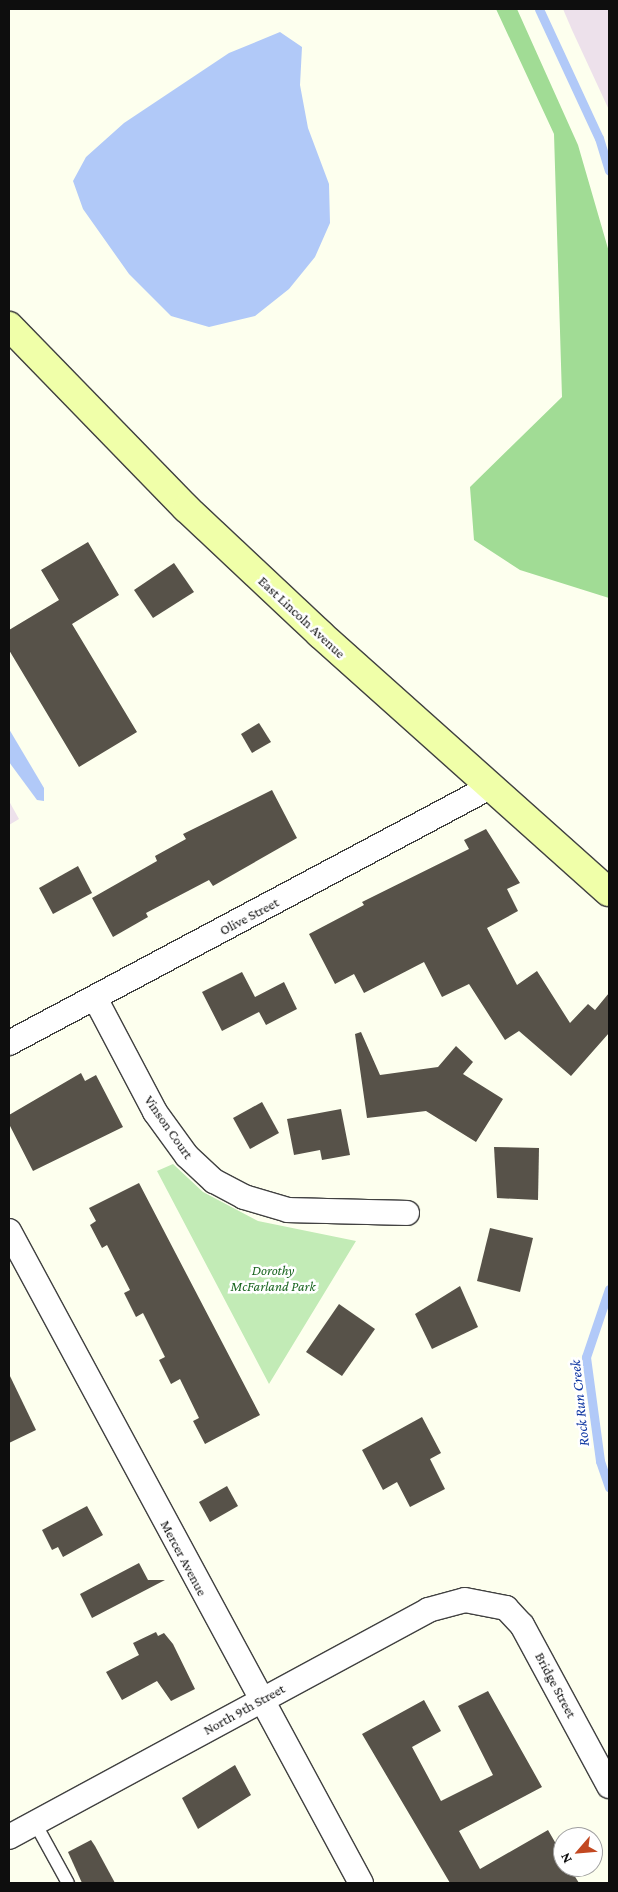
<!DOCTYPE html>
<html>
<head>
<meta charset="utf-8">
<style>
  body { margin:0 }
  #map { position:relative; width:618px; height:1892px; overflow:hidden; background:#fdffee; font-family:"Crimson Pro",serif }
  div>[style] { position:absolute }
  .industrial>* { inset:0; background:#ede1eb }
  .green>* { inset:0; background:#c2ebb6 }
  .forest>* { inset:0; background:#a1dc95 }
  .water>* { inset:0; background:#b1c9f8 }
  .stream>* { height:9px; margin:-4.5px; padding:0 4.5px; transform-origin:4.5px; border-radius:4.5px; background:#b1c9f8 }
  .building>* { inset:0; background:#575249 }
  .roads { filter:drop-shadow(1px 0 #414141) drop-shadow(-1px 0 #414141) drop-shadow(0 1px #414141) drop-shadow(0 -1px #414141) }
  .lane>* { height:12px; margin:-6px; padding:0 6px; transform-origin:6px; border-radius:6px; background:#fff }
  .street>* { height:24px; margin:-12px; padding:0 12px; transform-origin:12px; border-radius:12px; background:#fff }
  .secondary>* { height:28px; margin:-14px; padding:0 14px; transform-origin:14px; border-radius:14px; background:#f0ffa9 }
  span { translate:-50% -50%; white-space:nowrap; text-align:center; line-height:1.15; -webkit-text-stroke:5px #fff; paint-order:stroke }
  .street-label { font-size:14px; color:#0e0e0e }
  .park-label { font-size:14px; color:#1c6722; font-style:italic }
  .water-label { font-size:15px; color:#133aa3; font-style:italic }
  .frame { position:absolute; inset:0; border:10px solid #0e0e0e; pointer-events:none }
  .north { position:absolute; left:553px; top:1827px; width:50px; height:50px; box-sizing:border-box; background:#fff; border:1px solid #9f9f9f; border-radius:50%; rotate:243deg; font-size:14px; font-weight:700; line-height:20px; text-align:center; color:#0e0e0e }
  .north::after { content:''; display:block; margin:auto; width:18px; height:22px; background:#c24821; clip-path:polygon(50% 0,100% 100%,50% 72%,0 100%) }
</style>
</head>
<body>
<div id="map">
  <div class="industrial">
    <div style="clip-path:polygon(563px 9px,609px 9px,609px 110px,572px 30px)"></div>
    <div style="clip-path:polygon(9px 801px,19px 819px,9px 825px)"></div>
  </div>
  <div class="green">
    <div style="clip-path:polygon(173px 1164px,203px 1192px,258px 1221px,356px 1241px,269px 1384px,157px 1171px)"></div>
  </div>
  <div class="forest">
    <div style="clip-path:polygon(496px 9px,517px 9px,578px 145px,609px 252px,609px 598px,520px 570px,474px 540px,470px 487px,562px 397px,554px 134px)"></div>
  </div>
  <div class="water">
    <div style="clip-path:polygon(280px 32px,302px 47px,300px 85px,308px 128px,329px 184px,330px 223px,315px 257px,289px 289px,255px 316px,209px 327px,171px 316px,129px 274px,83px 209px,73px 181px,86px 157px,124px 123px,229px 53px)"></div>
    <div style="clip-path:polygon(9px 729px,44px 788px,44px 801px,37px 800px,9px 762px)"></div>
  </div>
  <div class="stream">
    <div style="left:539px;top:9px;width:142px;rotate:65.1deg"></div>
    <div style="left:599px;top:138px;width:34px;rotate:73deg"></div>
    <div style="left:609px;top:1289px;width:72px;rotate:108.7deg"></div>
    <div style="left:586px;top:1357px;width:105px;rotate:82.3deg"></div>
    <div style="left:600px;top:1461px;width:28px;rotate:71deg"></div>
  </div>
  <div class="building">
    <div style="clip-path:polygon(88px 542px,119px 595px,72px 624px,137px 732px,79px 767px,9px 650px,9px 630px,59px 600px,41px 570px)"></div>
    <div style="clip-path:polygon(174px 563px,194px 592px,153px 618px,134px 590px)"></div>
    <div style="clip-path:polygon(259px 723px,271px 742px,252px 753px,241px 734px)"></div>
    <div style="clip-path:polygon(272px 790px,297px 838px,213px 886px,209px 880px,146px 913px,148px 917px,113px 937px,92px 898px,157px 861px,155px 856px,186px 839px,183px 834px)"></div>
    <div style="clip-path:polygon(486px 829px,520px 883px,507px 889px,518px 911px,487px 928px,517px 985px,537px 971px,570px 1023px,588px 1004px,595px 1010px,609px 993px,609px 1033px,571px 1076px,519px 1031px,505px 1040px,469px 984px,442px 997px,424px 962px,364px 993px,354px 974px,335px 984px,309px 934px,364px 905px,362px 902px,469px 849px,464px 840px)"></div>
    <div style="clip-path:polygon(78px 866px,92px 893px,53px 914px,39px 888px)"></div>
    <div style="clip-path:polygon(242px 972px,255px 997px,284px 982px,297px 1009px,266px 1025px,259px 1012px,222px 1031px,202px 992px)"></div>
    <div style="clip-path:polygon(361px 1032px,380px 1075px,438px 1067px,456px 1046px,473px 1062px,463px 1074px,503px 1099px,476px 1142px,426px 1111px,367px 1118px,355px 1034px)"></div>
    <div style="clip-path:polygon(81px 1073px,85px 1081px,96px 1075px,123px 1127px,33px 1171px,9px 1124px,9px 1115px)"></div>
    <div style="clip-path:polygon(262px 1102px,279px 1133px,250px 1149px,233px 1118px)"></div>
    <div style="clip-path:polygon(341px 1109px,350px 1155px,322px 1160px,320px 1150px,294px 1155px,287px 1119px)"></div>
    <div style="clip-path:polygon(494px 1147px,539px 1148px,538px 1200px,497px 1198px)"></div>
    <div style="clip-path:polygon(139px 1183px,260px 1415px,205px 1444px,193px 1421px,199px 1418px,180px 1379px,171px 1384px,159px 1360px,165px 1357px,143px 1313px,136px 1317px,124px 1293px,130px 1290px,107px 1245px,102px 1248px,90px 1225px,96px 1221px,89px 1208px)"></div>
    <div style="clip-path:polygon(490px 1228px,533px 1238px,520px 1292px,477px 1281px)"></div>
    <div style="clip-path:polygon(460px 1286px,478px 1327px,432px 1349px,415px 1314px)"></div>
    <div style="clip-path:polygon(339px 1304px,375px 1329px,342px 1376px,306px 1352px)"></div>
    <div style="clip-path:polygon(9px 1374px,36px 1430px,9px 1443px)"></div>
    <div style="clip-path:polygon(422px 1417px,441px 1453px,430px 1459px,445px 1489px,410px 1507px,397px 1482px,383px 1490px,362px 1450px)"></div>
    <div style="clip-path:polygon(227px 1486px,238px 1506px,210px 1522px,199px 1502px)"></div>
    <div style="clip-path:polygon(87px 1506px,103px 1535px,63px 1557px,58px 1547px,52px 1550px,42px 1530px)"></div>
    <div style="clip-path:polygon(139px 1563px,148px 1580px,165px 1580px,92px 1618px,80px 1594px)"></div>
    <div style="clip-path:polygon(156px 1632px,158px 1636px,164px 1633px,173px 1644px,195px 1689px,171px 1701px,157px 1681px,122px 1700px,106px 1672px,139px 1655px,133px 1643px)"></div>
    <div style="clip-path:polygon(488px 1691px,542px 1787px,459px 1831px,480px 1869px,548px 1830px,563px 1856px,563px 1867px,569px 1867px,579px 1883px,450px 1883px,362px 1734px,424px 1700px,441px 1731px,412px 1747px,441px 1801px,493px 1775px,458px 1706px)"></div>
    <div style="clip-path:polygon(235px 1765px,251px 1795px,198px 1829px,182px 1798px)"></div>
    <div style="clip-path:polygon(91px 1840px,95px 1846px,115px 1883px,82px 1883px,68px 1852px)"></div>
  </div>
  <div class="roads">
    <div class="lane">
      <div style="left:35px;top:1823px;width:68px;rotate:61.2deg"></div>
    </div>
    <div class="street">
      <div style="left:95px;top:998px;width:129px;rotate:62.2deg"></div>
      <div style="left:155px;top:1112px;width:54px;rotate:54deg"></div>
      <div style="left:187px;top:1156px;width:37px;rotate:43deg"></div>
      <div style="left:214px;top:1181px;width:34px;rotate:28deg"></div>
      <div style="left:244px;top:1197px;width:46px;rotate:16.5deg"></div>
      <div style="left:288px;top:1210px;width:119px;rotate:1.4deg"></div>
      <div style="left:9px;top:1043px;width:543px;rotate:-28.03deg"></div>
      <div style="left:9px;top:1231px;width:741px;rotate:61.64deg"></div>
      <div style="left:9px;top:1837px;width:477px;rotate:-28.4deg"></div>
      <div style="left:428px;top:1610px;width:38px;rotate:-15deg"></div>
      <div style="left:465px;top:1600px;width:42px;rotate:11deg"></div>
      <div style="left:506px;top:1608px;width:23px;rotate:47deg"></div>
      <div style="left:522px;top:1625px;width:183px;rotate:61.6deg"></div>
    </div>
    <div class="secondary">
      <div style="left:9px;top:326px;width:254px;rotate:45.8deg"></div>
      <div style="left:186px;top:508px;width:184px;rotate:43.2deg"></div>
      <div style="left:320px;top:634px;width:387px;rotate:41.8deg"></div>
    </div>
  </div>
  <div class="street-label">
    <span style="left:302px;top:617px;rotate:43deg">East Lincoln Avenue</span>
    <span style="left:249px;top:916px;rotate:-28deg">Olive Street</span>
    <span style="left:169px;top:1127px;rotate:55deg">Vinson Court</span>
    <span style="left:184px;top:1558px;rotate:62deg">Mercer Avenue</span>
    <span style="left:556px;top:1685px;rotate:62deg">Bridge Street</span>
    <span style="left:244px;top:1709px;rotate:-29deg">North 9th Street</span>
  </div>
  <div class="park-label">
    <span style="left:273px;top:1278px">Dorothy<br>McFarland Park</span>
  </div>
  <div class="water-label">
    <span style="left:580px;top:1403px;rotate:-96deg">Rock Run Creek</span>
  </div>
  <div class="frame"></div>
  <div class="north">N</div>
</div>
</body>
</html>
